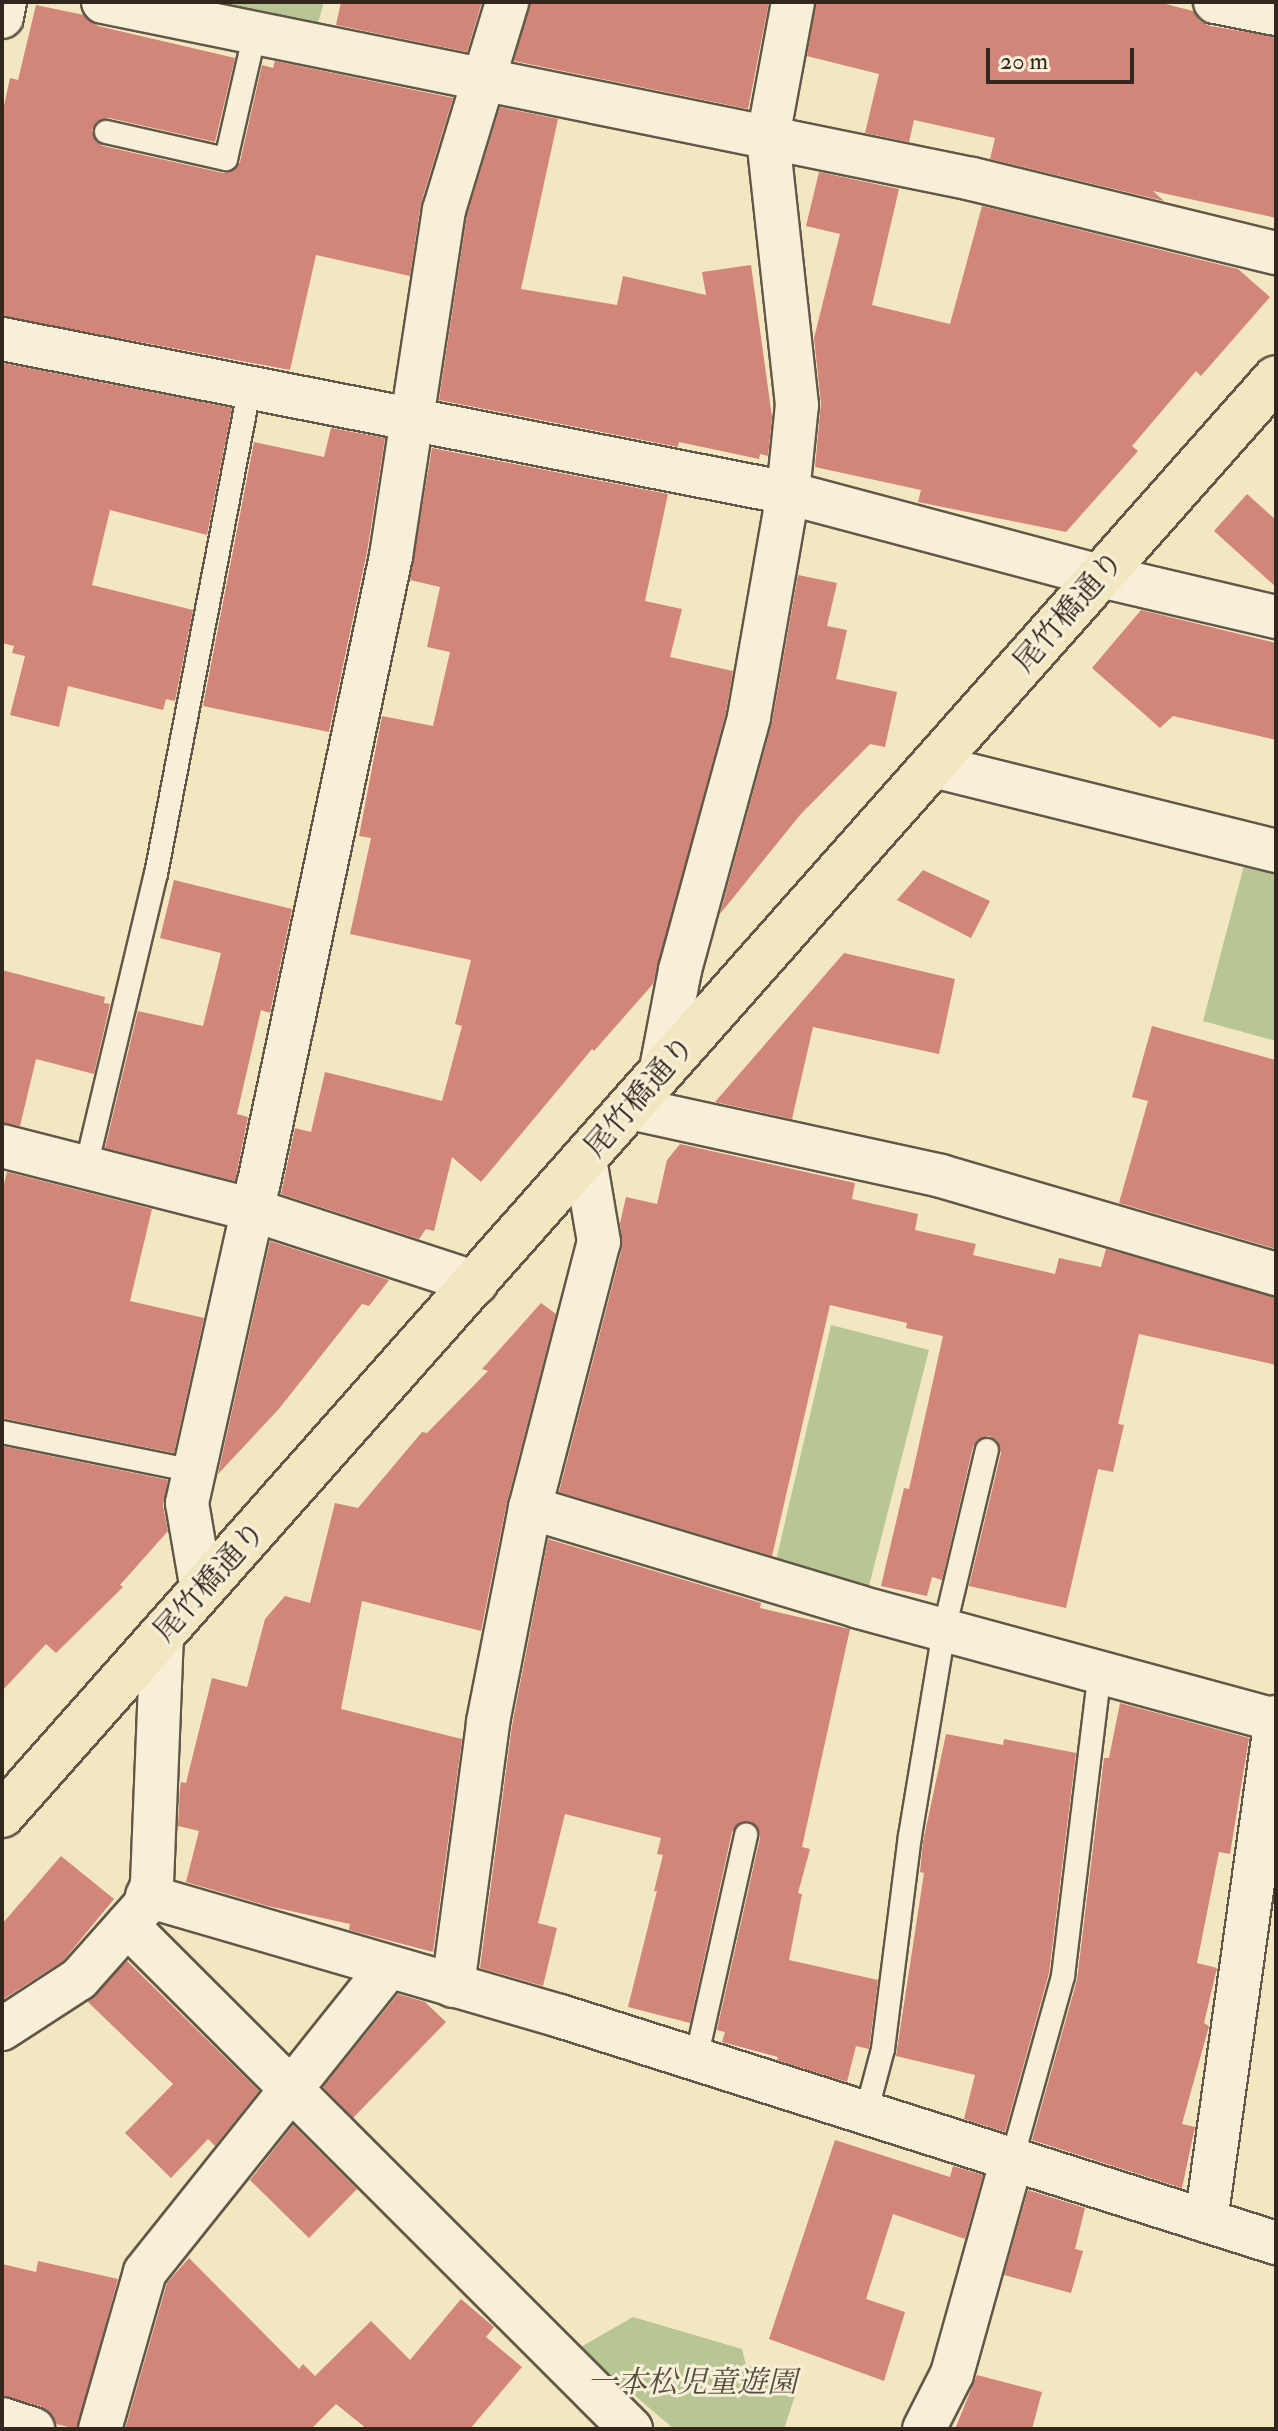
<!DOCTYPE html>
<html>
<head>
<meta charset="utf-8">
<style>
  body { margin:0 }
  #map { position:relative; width:1278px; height:2431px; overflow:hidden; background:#f3e7c2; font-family:"IM FELL Double Pica","Noto Serif JP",serif }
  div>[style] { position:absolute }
  .green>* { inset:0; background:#b8c695 }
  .building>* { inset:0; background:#d18679 }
  .roads { filter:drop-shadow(2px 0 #625748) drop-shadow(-2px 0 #625748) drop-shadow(0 2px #625748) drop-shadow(0 -2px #625748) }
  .service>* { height:22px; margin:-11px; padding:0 11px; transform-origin:11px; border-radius:11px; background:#f7efd7 }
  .minor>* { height:42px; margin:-21px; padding:0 21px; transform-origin:21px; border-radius:21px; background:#f7efd7 }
  .primary>* { height:44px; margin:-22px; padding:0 22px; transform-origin:22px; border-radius:22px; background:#f3e7c2 }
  span { translate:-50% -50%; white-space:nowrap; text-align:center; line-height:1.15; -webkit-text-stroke:6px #f7efd7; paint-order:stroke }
  .street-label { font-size:30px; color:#31271f }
  .park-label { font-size:30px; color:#534f3c; font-style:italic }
  .frame { position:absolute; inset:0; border:4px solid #31271f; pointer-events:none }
  .scale { position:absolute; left:986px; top:48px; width:148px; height:36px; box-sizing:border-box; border:4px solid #31271f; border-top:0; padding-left:10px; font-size:24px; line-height:28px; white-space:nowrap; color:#31271f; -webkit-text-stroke:6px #f7efd7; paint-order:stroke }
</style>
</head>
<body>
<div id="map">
  <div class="green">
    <div style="clip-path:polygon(183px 2px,324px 2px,316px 30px)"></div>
    <div style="clip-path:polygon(1246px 858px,1276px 866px,1276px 1041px,1203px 1021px)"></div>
    <div style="clip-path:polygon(831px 1325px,929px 1350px,868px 1590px,775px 1565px)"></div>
    <div style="clip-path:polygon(633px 2317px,742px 2349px,746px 2365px,799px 2384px,784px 2429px,674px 2429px,579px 2348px)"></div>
  </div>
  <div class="building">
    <div style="clip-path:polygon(341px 2px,482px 2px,467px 52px,336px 25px)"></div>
    <div style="clip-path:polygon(530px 2px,769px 2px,748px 109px,514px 61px)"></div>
    <div style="clip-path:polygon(816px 2px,1158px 2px,1193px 11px,1200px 21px,1210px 26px,1276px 37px,1276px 218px,1153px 191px,1164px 201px,990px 159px,995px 138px,914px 120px,909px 142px,865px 133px,879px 74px,807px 56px)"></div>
    <div style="clip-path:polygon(36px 5px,84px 15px,98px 26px,235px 58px,215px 142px,109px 118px,96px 122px,92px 130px,96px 142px,103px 146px,223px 173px,236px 169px,240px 162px,262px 65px,273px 68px,275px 61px,453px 98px,421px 203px,410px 276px,316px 255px,290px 370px,2px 316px,2px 115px,10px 78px,18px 80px)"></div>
    <div style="clip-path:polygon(500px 107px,558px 119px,521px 289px,617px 305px,623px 276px,706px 295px,702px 272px,751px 265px,772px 417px,768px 456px,760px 454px,759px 459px,679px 442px,678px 447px,439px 400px,467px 215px)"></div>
    <div style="clip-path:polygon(819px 172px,899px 189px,872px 305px,950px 324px,982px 206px,1238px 269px,1270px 297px,1201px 376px,1196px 371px,1132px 446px,1138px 451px,1066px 532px,918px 502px,921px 490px,815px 467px,821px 403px,814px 338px,840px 234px,806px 226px)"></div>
    <div style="clip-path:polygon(2px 363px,232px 408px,207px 535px,110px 510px,92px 585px,193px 610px,175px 701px,166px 699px,163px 710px,68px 686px,59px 727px,10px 715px,25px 656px,12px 653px,14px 646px,2px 643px)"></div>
    <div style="clip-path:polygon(331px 428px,385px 438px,367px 552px,329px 732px,203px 706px,254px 442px,324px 457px)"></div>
    <div style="clip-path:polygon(432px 448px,668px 494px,645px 601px,682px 609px,670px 657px,733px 671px,726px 712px,653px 984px,594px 1051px,592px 1049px,481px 1182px,452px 1157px,434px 1231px,426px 1229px,419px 1239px,281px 1194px,295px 1128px,311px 1132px,325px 1072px,442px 1101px,462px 1026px,455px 1024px,471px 960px,350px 934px,371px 838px,359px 836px,382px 716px,433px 726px,450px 652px,427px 647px,440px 587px,410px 580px)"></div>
    <div style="clip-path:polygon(1247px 494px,1276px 520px,1276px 587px,1214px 531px)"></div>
    <div style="clip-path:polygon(798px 575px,837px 583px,827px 626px,847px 630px,836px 679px,897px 692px,885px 747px,870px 744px,800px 815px,720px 914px,772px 723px)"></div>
    <div style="clip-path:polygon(1141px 610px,1276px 643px,1276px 740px,1173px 716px,1160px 728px,1092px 668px)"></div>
    <div style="clip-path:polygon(923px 870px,990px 901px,971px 938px,897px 900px)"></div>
    <div style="clip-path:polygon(174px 880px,292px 909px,270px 1013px,261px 1010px,237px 1114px,248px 1117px,235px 1181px,105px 1148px,138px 1011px,203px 1026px,221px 953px,160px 938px)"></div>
    <div style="clip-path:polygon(844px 953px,955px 979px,939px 1054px,813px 1027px,792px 1119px,715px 1102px)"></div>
    <div style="clip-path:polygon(2px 970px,105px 997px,104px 1003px,110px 1004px,94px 1074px,36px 1059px,20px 1126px,2px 1123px)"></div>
    <div style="clip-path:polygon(1152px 1026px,1276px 1060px,1276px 1249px,1119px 1203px,1148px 1101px,1132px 1097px)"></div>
    <div style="clip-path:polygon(680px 1144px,855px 1183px,852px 1199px,918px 1214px,915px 1230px,976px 1244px,973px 1255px,1055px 1274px,1059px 1258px,1101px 1267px,1106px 1249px,1276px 1297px,1276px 1365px,1139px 1334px,1118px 1424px,1124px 1425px,1113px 1472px,1098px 1469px,1066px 1608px,969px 1586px,1001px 1453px,997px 1440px,989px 1436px,977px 1440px,973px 1447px,942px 1580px,932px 1577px,927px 1596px,881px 1586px,904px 1488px,909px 1489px,943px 1336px,906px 1328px,907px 1323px,830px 1305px,772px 1556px,559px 1492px,622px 1248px,620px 1223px,626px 1197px,657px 1204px,667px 1160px)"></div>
    <div style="clip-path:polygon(7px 1172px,152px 1209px,130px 1301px,204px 1318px,174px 1453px,2px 1418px,2px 1192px)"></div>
    <div style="clip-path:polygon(270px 1241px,389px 1280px,369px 1306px,362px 1304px,278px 1410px,218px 1474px)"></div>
    <div style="clip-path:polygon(541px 1303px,556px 1314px,507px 1502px,481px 1631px,362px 1601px,341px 1709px,462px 1739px,433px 1952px,349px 1930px,350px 1924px,268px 1906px,186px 1882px,199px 1831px,178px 1826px,180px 1787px,181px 1782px,186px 1783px,212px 1678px,247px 1687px,265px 1619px,285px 1596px,310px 1603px,335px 1503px,358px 1508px,422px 1432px,427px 1433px,488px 1371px,482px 1369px)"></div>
    <div style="clip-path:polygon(2px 1446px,168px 1480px,163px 1506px,168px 1531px,120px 1585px,123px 1587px,56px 1653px,46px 1644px,2px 1691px)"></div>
    <div style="clip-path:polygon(548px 1539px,761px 1603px,760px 1608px,850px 1629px,802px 1847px,810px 1849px,798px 1893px,802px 1894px,789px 1960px,878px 1980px,869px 2049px,856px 2046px,847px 2082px,777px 2060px,778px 2057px,722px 2042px,725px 2032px,717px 2030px,760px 1838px,759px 1830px,750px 1822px,741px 1822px,732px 1832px,690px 2023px,628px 2007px,657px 1891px,654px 1891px,663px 1855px,657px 1854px,661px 1838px,565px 1814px,538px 1923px,557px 1928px,543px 1986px,480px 1968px,512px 1726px)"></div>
    <div style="clip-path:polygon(1120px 1703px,1249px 1738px,1230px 1854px,1219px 1852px,1197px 1963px,1217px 1968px,1204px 2023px,1209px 2026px,1182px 2124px,1195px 2127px,1182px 2188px,1032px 2140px,1077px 1980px,1104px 1758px,1109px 1758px)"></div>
    <div style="clip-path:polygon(946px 1734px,1003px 1745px,1004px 1739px,1076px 1753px,1049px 1973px,1005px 2132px,964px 2119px,975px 2075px,896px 2056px,924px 1873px,920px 1872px,923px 1842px)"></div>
    <div style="clip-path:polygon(61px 1856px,114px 1899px,63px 1961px,2px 2000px,2px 1924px)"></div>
    <div style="clip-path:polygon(127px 1961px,259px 2091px,215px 2146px,208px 2139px,171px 2178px,125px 2133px,173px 2084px,88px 2002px)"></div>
    <div style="clip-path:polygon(398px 1994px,425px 2002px,446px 2022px,353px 2118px,323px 2087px)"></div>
    <div style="clip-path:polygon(293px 2125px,357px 2189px,309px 2238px,250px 2180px)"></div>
    <div style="clip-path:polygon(835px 2140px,950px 2177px,953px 2166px,983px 2175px,965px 2239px,893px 2214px,866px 2299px,905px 2312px,884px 2381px,769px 2339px)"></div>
    <div style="clip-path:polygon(1028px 2190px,1085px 2208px,1075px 2249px,1083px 2251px,1071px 2293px,1004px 2275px)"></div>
    <div style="clip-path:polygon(189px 2258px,299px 2369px,303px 2364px,315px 2376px,371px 2321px,410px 2360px,461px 2299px,494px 2327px,486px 2337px,522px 2367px,470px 2429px,367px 2429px,336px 2404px,311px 2429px,125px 2429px,167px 2283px)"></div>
    <div style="clip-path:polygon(38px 2261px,118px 2279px,77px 2429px,56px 2424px,51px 2414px,40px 2406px,2px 2396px,2px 2264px,36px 2272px)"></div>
    <div style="clip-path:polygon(977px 2375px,1042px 2392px,1032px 2429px,955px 2429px)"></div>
  </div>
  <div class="roads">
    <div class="service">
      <div style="left:106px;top:132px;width:123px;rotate:12.7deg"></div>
      <div style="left:226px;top:159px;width:130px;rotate:-77.1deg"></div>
      <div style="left:86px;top:1167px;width:301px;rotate:-76.6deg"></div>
      <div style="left:156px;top:874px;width:495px;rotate:-79.1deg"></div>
      <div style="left:2px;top:1432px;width:196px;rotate:11.5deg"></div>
      <div style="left:696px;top:2059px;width:230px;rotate:-77.4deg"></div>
      <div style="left:866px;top:2113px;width:66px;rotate:-75.1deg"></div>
      <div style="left:883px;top:2049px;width:215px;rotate:-82.8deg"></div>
      <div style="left:910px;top:1836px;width:209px;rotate:-80.6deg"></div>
      <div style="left:944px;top:1630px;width:185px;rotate:-76.6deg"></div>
      <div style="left:1012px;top:2159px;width:190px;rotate:-74.4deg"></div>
      <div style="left:1063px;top:1976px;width:306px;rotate:-83.1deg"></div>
    </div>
    <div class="minor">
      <div style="left:103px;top:2px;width:887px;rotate:11.51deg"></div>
      <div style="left:972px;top:179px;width:313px;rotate:13.7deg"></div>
      <div style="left:1215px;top:2px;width:62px;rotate:11.1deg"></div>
      <div style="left:2px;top:17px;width:15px;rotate:-79deg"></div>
      <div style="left:2px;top:339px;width:801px;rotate:11.09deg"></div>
      <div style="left:788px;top:493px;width:324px;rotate:14.9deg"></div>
      <div style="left:1101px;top:576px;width:180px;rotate:13.2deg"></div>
      <div style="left:933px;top:766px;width:353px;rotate:13.9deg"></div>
      <div style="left:660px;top:1074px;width:106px;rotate:-79.1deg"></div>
      <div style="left:680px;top:970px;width:262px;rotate:-74.7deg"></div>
      <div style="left:749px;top:717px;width:227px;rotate:-80.1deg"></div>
      <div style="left:788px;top:493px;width:88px;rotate:-84.2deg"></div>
      <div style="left:797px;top:405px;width:270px;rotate:-96.2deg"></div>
      <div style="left:768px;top:137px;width:137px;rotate:-79.5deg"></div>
      <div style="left:630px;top:1108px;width:318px;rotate:12.3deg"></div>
      <div style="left:941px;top:1176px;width:349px;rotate:16.3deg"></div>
      <div style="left:2px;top:1146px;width:259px;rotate:14.3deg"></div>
      <div style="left:253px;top:1210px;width:235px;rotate:18.1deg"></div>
      <div style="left:530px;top:1508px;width:344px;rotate:16.7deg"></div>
      <div style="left:859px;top:1607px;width:432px;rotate:15.2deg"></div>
      <div style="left:202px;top:1590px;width:88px;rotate:-99.8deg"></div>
      <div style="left:187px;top:1503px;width:329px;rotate:-77.4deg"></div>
      <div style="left:259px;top:1182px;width:640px;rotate:-78.09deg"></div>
      <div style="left:391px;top:556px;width:350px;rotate:-81.3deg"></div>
      <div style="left:444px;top:210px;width:217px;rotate:-73.1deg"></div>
      <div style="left:147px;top:1896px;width:430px;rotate:16.2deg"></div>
      <div style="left:560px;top:2016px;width:751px;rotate:17.59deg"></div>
      <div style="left:127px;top:1925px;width:713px;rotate:45deg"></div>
      <div style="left:453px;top:1986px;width:266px;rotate:-82.4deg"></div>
      <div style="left:488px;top:1722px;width:218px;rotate:-78.9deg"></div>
      <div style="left:530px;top:1508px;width:275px;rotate:-75.5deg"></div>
      <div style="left:599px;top:1242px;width:84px;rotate:-99.6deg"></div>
      <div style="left:2px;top:2029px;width:92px;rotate:-33deg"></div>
      <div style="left:79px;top:1979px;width:99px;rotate:-48.3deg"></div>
      <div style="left:145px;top:1905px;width:23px;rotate:-72deg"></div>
      <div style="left:152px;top:1883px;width:248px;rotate:-87.7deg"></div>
      <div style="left:1206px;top:2221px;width:509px;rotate:-82.09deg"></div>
      <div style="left:2px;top:2419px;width:33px;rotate:18deg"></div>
      <div style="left:100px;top:2429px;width:163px;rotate:-74deg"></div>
      <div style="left:145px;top:2272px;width:389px;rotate:-51.4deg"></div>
      <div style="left:924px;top:2429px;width:62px;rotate:-63deg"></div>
      <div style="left:952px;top:2374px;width:223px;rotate:-74.4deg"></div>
    </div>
    <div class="primary">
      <div style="left:2px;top:1815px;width:1920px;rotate:-48.44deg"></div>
    </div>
  </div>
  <div class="street-label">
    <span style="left:1069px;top:612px;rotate:-49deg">尾竹橋通り</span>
    <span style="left:640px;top:1097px;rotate:-49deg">尾竹橋通り</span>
    <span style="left:210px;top:1582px;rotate:-48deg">尾竹橋通り</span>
  </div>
  <div class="park-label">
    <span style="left:692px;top:2383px">一本松児童遊園</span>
  </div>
  <div class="frame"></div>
  <div class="scale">20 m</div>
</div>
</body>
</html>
